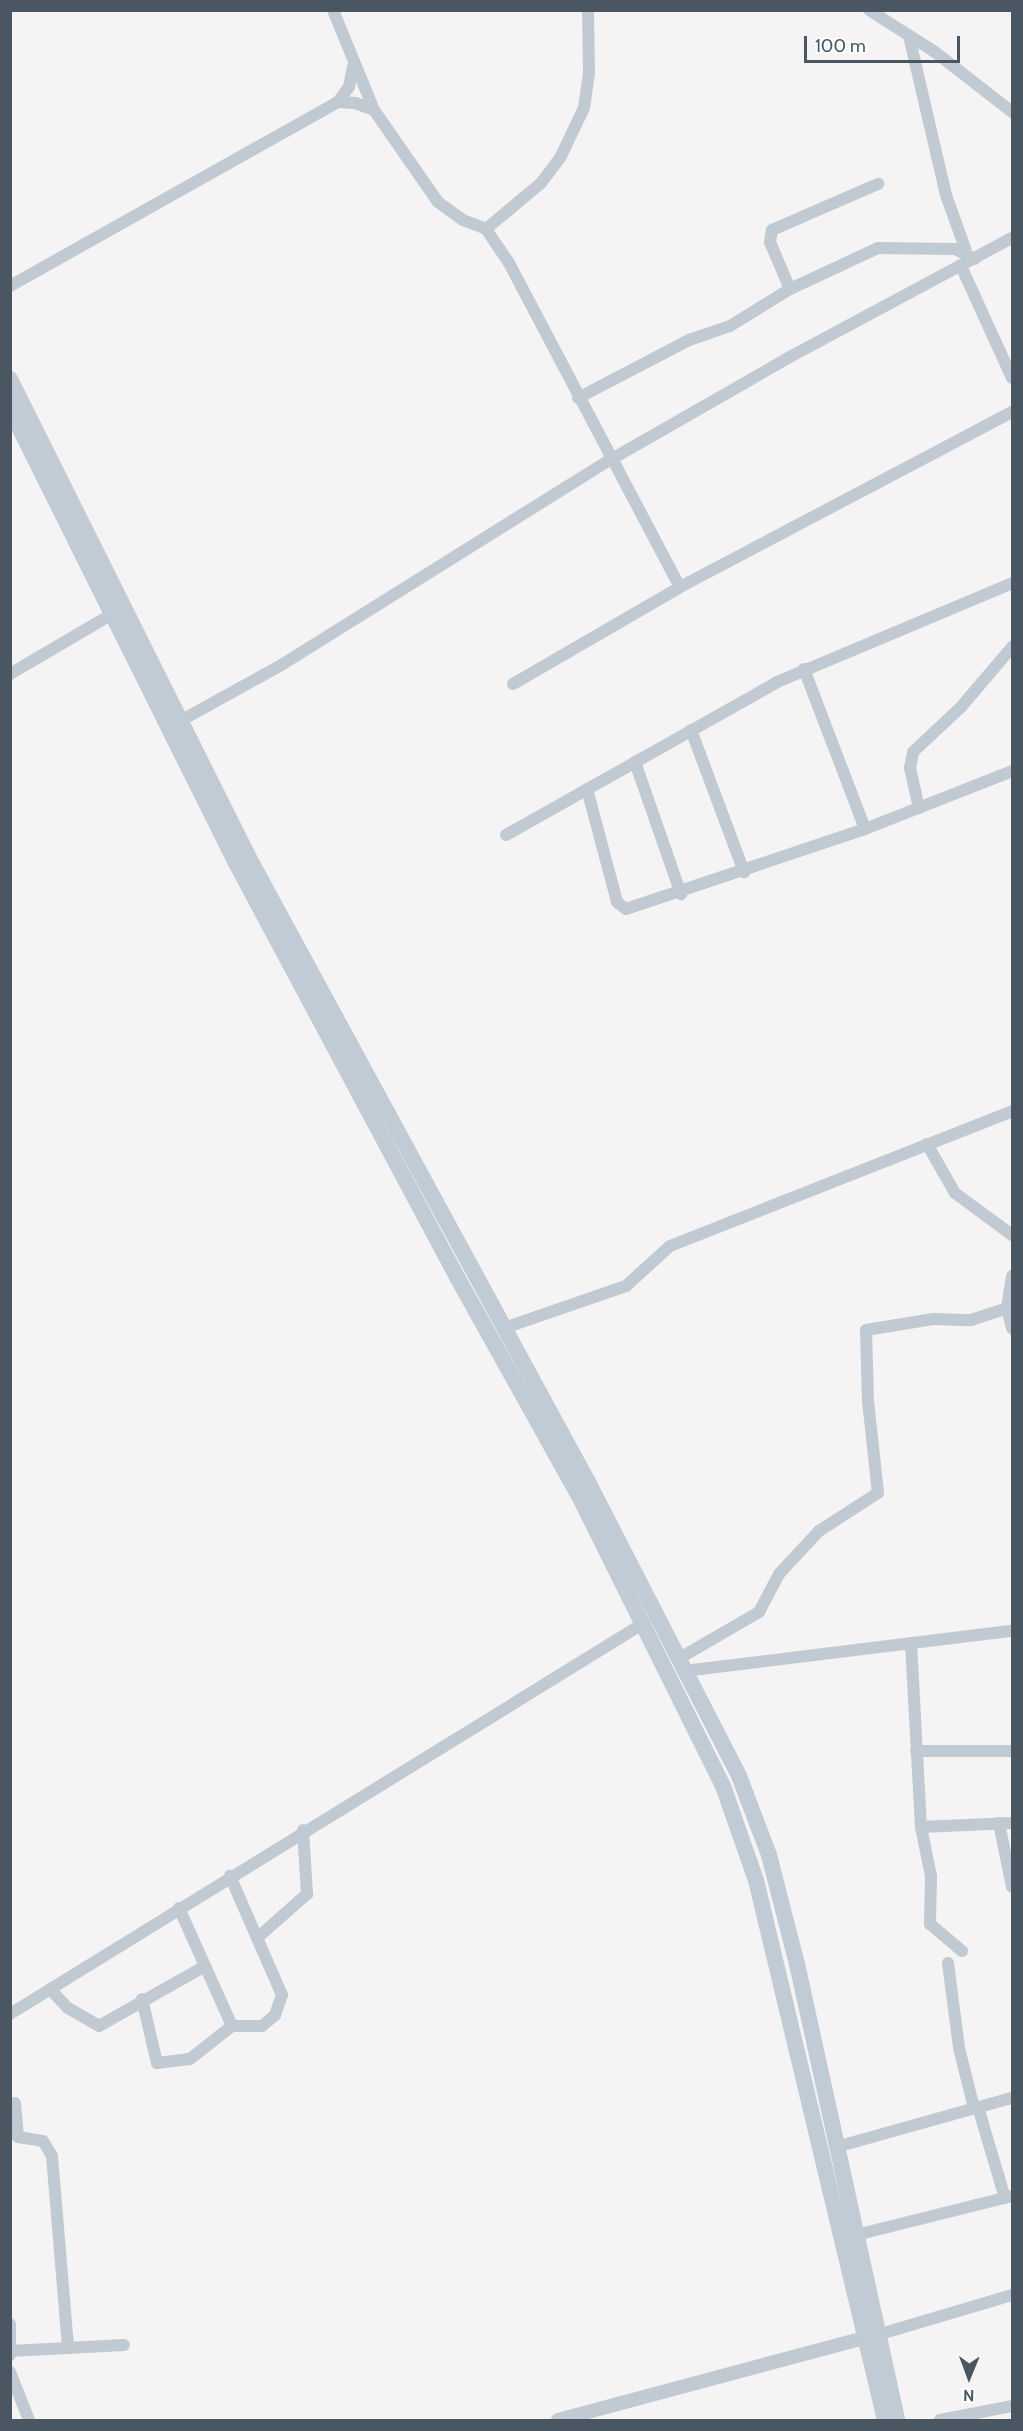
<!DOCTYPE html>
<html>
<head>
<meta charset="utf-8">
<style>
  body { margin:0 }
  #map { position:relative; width:1023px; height:2431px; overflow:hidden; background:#f5f3f3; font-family:Cabin,sans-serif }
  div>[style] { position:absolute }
  .minor>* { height:12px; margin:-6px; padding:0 6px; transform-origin:6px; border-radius:6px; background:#c1cad2 }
  .tertiary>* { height:14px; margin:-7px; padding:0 7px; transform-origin:7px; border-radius:7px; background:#c1cad2 }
  .secondary>* { height:16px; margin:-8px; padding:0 8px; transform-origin:8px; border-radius:8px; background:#c1cbd6 }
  span { translate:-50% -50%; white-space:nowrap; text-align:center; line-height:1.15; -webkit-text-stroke:4.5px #fff; paint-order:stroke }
  .frame { position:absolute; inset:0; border:12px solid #4a5661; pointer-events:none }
  .north { position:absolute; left:939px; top:2347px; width:60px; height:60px; -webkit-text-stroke:4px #fff; paint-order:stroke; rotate:181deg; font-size:16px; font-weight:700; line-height:24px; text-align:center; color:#4a5661 }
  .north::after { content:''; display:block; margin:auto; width:21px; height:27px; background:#4a5661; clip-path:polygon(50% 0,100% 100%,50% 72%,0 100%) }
  .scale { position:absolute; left:804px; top:36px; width:156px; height:27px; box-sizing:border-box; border:3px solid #4a5661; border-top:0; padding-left:8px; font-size:18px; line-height:21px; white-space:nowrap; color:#4a5661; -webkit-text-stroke:4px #fff; paint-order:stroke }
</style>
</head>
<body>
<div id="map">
  <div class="minor">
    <div style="left:333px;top:10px;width:108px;rotate:67.7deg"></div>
    <div style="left:374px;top:110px;width:112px;rotate:55.2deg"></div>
    <div style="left:438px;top:202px;width:31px;rotate:36deg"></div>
    <div style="left:463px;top:220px;width:25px;rotate:21deg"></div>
    <div style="left:486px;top:229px;width:41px;rotate:55.9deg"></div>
    <div style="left:509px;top:263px;width:366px;rotate:62.2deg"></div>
    <div style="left:869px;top:10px;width:78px;rotate:32.5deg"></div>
    <div style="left:935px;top:52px;width:98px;rotate:37.9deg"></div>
    <div style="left:909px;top:36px;width:163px;rotate:76.9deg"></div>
    <div style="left:946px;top:195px;width:59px;rotate:70.3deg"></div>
    <div style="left:338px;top:102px;width:19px;rotate:-54deg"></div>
    <div style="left:349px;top:87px;width:21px;rotate:-79deg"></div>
    <div style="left:486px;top:229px;width:72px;rotate:-39.9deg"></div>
    <div style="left:541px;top:183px;width:34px;rotate:-53deg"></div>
    <div style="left:561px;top:156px;width:53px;rotate:-64.4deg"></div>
    <div style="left:584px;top:108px;width:34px;rotate:-82deg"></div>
    <div style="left:589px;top:74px;width:64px;rotate:-90.9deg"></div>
    <div style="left:961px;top:266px;width:123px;rotate:65.5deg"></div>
    <div style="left:10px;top:286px;width:376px;rotate:-29.3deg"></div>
    <div style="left:338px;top:102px;width:17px;rotate:3deg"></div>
    <div style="left:355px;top:103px;width:20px;rotate:20deg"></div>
    <div style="left:790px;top:289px;width:51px;rotate:-113.1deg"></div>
    <div style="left:770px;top:242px;width:12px;rotate:-81deg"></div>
    <div style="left:772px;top:230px;width:116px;rotate:-23.5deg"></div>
    <div style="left:578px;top:398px;width:125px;rotate:-27.6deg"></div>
    <div style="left:689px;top:340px;width:43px;rotate:-18.9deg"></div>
    <div style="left:730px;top:326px;width:70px;rotate:-31.7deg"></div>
    <div style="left:790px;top:289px;width:97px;rotate:-25deg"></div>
    <div style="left:878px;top:248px;width:77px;rotate:0.7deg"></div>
    <div style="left:955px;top:249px;width:22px;rotate:27deg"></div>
    <div style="left:804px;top:669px;width:171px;rotate:69.1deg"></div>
    <div style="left:10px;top:674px;width:121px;rotate:-30.4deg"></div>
    <div style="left:513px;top:684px;width:193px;rotate:-30.1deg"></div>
    <div style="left:680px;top:587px;width:375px;rotate:-27.8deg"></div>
    <div style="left:173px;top:725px;width:126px;rotate:-29deg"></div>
    <div style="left:283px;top:664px;width:385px;rotate:-32deg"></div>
    <div style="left:610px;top:460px;width:203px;rotate:-29.8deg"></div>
    <div style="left:786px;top:359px;width:256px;rotate:-28.2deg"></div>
    <div style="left:691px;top:730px;width:152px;rotate:69.5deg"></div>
    <div style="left:635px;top:762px;width:140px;rotate:70.8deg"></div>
    <div style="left:587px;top:789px;width:117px;rotate:75.1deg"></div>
    <div style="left:617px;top:902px;width:11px;rotate:38deg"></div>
    <div style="left:626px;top:909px;width:252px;rotate:-18.5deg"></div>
    <div style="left:865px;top:829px;width:158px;rotate:-21.5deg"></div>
    <div style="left:919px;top:808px;width:41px;rotate:-102.7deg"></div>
    <div style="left:910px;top:768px;width:16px;rotate:-79deg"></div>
    <div style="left:913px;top:752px;width:66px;rotate:-43.2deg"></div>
    <div style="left:961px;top:707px;width:79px;rotate:-49.6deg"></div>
    <div style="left:506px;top:835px;width:311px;rotate:-29.4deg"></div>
    <div style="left:777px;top:682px;width:255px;rotate:-22.8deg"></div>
    <div style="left:927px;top:1144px;width:56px;rotate:60.3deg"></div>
    <div style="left:955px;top:1193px;width:71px;rotate:36.4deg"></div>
    <div style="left:1012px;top:1276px;width:32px;rotate:99deg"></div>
    <div style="left:1007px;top:1308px;width:21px;rotate:76deg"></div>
    <div style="left:504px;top:1328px;width:129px;rotate:-19deg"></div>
    <div style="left:626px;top:1286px;width:59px;rotate:-42.3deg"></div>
    <div style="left:670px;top:1246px;width:368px;rotate:-21.5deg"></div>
    <div style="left:911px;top:1643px;width:184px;rotate:86.9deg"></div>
    <div style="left:921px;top:1827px;width:50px;rotate:78.5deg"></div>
    <div style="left:931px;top:1876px;width:48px;rotate:91.2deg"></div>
    <div style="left:930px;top:1924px;width:42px;rotate:40.2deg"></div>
    <div style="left:678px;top:1659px;width:94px;rotate:-30.1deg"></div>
    <div style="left:759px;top:1612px;width:43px;rotate:-62.2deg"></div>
    <div style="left:779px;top:1574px;width:59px;rotate:-47.1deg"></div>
    <div style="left:819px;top:1531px;width:70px;rotate:-32.8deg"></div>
    <div style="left:878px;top:1493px;width:93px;rotate:-96.2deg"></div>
    <div style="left:868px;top:1401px;width:71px;rotate:-91.6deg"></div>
    <div style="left:866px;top:1330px;width:68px;rotate:-9.3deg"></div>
    <div style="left:933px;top:1319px;width:38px;rotate:2deg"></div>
    <div style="left:971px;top:1320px;width:38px;rotate:-18deg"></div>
    <div style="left:684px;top:1671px;width:330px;rotate:-7deg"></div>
    <div style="left:916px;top:1751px;width:96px"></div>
    <div style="left:999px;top:1823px;width:65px;rotate:78.5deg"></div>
    <div style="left:921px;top:1827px;width:91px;rotate:-2.5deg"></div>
    <div style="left:179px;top:1908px;width:129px;rotate:65.8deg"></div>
    <div style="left:257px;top:1938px;width:67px;rotate:-41.3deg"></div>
    <div style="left:307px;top:1894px;width:64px;rotate:-93.6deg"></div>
    <div style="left:948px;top:1963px;width:86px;rotate:82.6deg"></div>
    <div style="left:959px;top:2048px;width:62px;rotate:76deg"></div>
    <div style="left:50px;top:1989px;width:26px;rotate:47deg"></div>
    <div style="left:68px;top:2008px;width:36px;rotate:30deg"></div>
    <div style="left:99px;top:2026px;width:122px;rotate:-29.5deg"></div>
    <div style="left:142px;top:1999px;width:66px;rotate:76.8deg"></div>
    <div style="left:157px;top:2063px;width:33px;rotate:-7deg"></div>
    <div style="left:190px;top:2059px;width:53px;rotate:-38.2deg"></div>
    <div style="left:232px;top:2026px;width:30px"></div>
    <div style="left:262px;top:2026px;width:17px;rotate:-40deg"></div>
    <div style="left:275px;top:2015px;width:21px;rotate:-71deg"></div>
    <div style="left:282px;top:1995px;width:130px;rotate:-113.6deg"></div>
    <div style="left:10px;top:2014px;width:745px;rotate:-31.66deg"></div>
    <div style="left:15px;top:2103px;width:34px;rotate:85deg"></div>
    <div style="left:978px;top:2107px;width:95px;rotate:73.5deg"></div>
    <div style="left:18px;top:2137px;width:25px;rotate:9deg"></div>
    <div style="left:43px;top:2141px;width:17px;rotate:59deg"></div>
    <div style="left:52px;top:2156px;width:193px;rotate:85.2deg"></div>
    <div style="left:836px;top:2147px;width:183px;rotate:-15.6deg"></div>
    <div style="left:856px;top:2235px;width:161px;rotate:-14deg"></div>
    <div style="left:10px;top:2324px;width:31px;rotate:90deg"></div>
    <div style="left:877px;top:2335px;width:141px;rotate:-16.5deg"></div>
    <div style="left:10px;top:2351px;width:114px;rotate:-3deg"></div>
    <div style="left:10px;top:2372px;width:52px;rotate:68.4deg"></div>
    <div style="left:940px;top:2420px;width:73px;rotate:-11deg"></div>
  </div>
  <div class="tertiary">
    <div style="left:558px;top:2420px;width:317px;rotate:-15deg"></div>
  </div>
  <div class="secondary">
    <div style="left:10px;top:379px;width:533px;rotate:63.48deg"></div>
    <div style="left:248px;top:856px;width:710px;rotate:61.49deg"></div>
    <div style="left:587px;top:1480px;width:333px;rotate:62.8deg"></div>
    <div style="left:739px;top:1776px;width:85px;rotate:69.2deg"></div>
    <div style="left:769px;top:1855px;width:113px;rotate:75.6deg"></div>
    <div style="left:797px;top:1964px;width:467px;rotate:77.6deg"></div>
    <div style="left:10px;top:409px;width:507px;rotate:63.54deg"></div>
    <div style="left:236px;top:863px;width:469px;rotate:61.9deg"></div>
    <div style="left:457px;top:1277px;width:257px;rotate:60.9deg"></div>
    <div style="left:582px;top:1502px;width:317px;rotate:63.6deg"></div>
    <div style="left:723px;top:1786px;width:100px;rotate:70.7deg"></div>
    <div style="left:756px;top:1880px;width:555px;rotate:76.56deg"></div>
  </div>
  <div class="frame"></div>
  <div class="north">N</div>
  <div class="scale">100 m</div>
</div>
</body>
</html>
